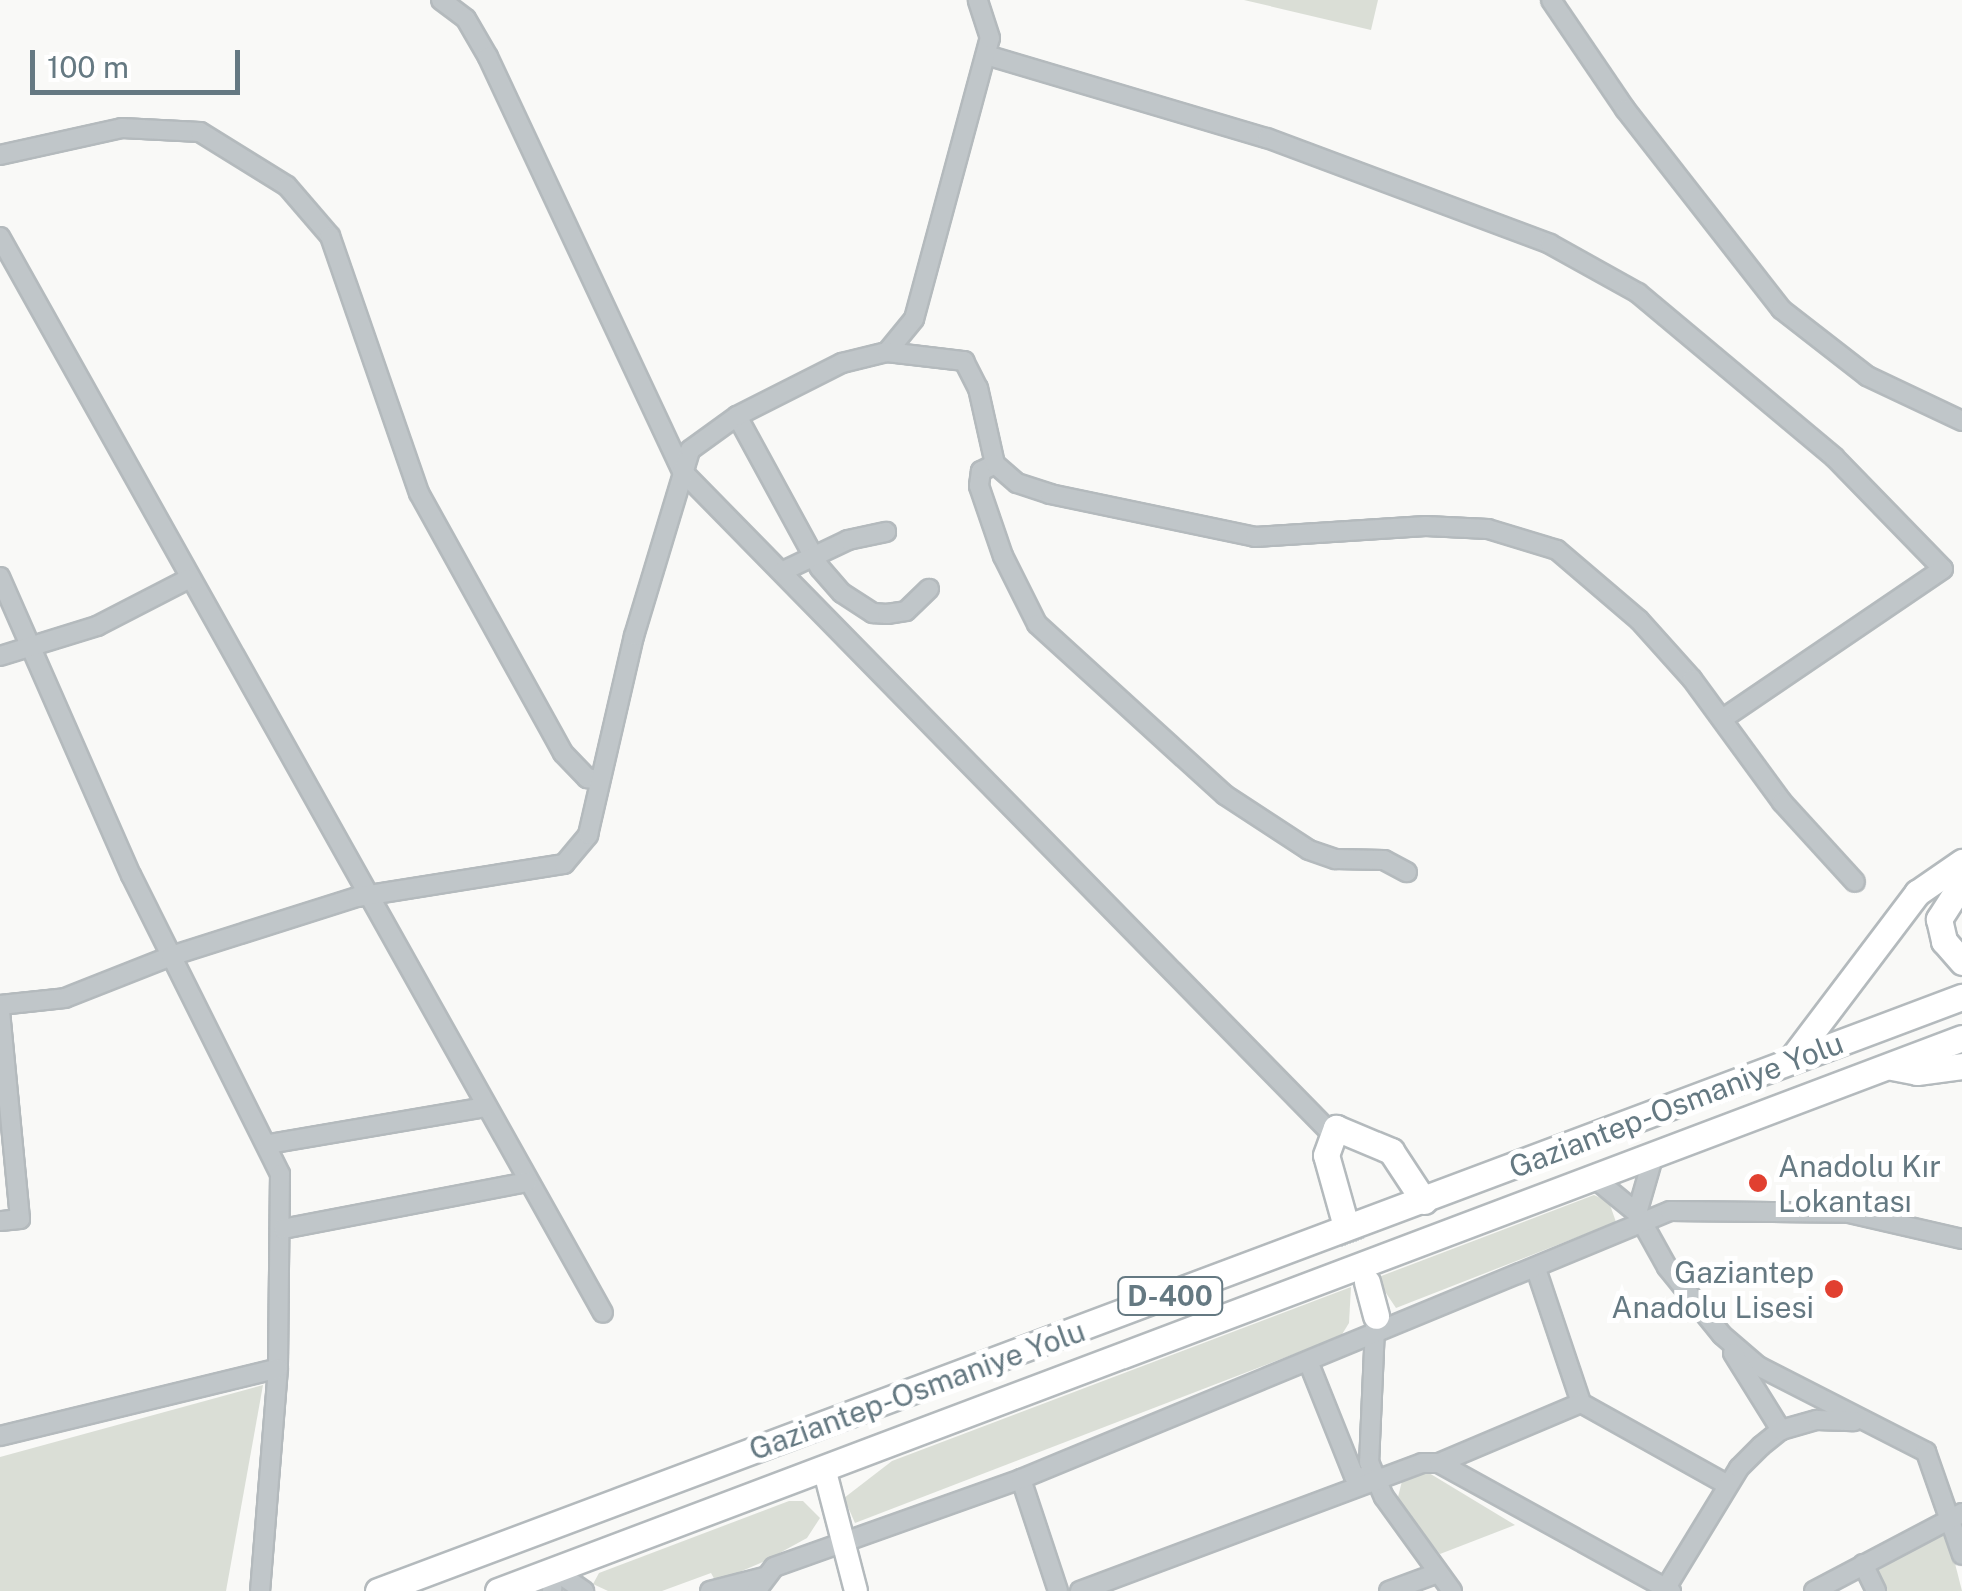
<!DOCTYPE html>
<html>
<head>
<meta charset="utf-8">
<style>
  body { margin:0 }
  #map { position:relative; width:1962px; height:1591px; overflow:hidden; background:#f9f9f7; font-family:"Public Sans",sans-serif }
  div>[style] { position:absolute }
  .green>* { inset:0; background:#daded6 }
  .highway-tunnel>* { height:25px; margin-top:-12.5px; transform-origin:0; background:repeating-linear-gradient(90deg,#d4d9da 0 25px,transparent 0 37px) }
  .roads { filter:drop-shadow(2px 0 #b4babd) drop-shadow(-2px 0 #b4babd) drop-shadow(0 2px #b4babd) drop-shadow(0 -2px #b4babd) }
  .minor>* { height:18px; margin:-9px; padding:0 9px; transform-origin:9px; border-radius:9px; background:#c0c6c9 }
  .major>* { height:22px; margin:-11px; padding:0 11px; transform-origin:11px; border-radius:11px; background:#fff }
  .highway>* { height:25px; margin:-12.5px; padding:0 12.5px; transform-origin:12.5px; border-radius:12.5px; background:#fff }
  .dots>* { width:28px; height:28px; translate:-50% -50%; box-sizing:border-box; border:5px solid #fff; border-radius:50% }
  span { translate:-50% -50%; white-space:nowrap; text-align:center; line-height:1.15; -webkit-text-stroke:10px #fff; paint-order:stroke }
  .shield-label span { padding:2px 8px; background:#fff; border:2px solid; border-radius:8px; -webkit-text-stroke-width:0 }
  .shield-label { font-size:28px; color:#657982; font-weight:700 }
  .street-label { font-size:30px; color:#657982 }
  .poi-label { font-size:30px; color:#657982 }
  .left { translate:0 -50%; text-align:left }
  .right { translate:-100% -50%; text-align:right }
  .scale { position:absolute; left:30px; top:50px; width:210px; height:45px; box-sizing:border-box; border:5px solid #657982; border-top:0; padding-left:12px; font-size:30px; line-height:35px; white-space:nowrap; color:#657982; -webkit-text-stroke:8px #fff; paint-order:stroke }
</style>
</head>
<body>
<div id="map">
  <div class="green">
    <div style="clip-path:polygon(1244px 0,1378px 0,1371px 30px)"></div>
    <div style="clip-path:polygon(1594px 1195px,1609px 1202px,1616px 1222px,1396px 1308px,1376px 1278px)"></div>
    <div style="clip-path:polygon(1351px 1287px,1349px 1323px,1341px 1336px,855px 1523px,844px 1498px,892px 1461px)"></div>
    <div style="clip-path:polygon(263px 1385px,226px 1591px,0 1591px,0 1457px)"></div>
    <div style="clip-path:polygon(1429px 1473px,1515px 1525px,1440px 1554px,1397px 1501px,1403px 1477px)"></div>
    <div style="clip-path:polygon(789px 1501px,803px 1501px,820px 1518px,807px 1538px,765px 1561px,716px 1582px,711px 1573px,662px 1591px,608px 1591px,593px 1584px,599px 1573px)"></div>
    <div style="clip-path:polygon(1939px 1530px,1948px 1536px,1962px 1591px,1885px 1591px,1875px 1567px)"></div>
  </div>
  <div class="highway-tunnel">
    <div style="left:1344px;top:1219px;width:67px;rotate:69.9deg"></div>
  </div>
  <div class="roads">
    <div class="minor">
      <div style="left:441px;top:0;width:31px;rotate:37deg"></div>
      <div style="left:466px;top:19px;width:44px;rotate:59.9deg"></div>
      <div style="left:488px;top:57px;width:457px;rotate:64.9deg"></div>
      <div style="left:682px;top:471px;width:926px;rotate:45.57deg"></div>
      <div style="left:1551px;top:0;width:132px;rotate:55.8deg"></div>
      <div style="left:1625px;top:109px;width:254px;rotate:52deg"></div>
      <div style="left:1781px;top:309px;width:109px;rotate:37.9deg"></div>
      <div style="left:1867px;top:376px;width:105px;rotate:25.3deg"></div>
      <div style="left:986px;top:55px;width:293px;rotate:16.5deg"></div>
      <div style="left:1267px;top:138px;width:302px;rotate:20.5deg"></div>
      <div style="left:1550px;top:244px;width:101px;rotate:29.1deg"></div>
      <div style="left:1638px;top:293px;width:256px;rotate:39.9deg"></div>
      <div style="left:1834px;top:457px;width:156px;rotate:45.8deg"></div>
      <div style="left:1943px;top:569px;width:265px;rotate:145.8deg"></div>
      <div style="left:0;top:155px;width:125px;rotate:-12.5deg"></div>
      <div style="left:122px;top:128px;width:78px;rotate:2.9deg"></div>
      <div style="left:200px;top:132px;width:102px;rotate:31.8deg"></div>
      <div style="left:287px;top:186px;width:66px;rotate:49.3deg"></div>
      <div style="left:330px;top:236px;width:272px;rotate:70.9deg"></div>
      <div style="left:419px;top:493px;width:297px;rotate:61deg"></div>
      <div style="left:563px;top:753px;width:35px;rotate:46deg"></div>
      <div style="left:587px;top:778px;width:10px;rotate:11deg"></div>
      <div style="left:0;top:237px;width:1233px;rotate:60.73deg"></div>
      <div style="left:887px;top:352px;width:43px;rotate:-50.7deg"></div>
      <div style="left:914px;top:319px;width:291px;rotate:-74.9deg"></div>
      <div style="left:990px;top:38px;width:40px;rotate:-108deg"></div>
      <div style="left:737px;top:416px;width:173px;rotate:61.4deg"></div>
      <div style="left:820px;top:568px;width:33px;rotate:49deg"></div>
      <div style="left:842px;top:593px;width:37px;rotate:33deg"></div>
      <div style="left:873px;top:613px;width:14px;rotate:4deg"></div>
      <div style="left:887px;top:614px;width:19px;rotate:-9deg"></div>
      <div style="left:906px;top:611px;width:32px;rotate:-44deg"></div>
      <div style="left:995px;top:464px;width:16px;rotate:153deg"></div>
      <div style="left:981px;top:471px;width:15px;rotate:98deg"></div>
      <div style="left:979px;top:486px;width:74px;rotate:71.1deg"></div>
      <div style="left:1003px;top:556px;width:76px;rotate:63.4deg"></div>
      <div style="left:1037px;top:624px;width:254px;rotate:42.3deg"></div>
      <div style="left:1225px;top:795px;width:100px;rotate:33.2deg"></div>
      <div style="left:1309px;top:850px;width:28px;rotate:19deg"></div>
      <div style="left:1335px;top:859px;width:49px;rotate:1.2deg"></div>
      <div style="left:1384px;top:860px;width:26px;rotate:28deg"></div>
      <div style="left:783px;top:571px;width:72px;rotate:-25.5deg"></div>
      <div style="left:848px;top:540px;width:39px;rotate:-12deg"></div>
      <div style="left:0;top:577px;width:326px;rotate:66.3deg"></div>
      <div style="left:131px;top:875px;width:334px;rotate:63.5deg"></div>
      <div style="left:280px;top:1174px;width:194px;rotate:90.6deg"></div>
      <div style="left:278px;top:1368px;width:224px;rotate:94.6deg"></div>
      <div style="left:0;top:656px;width:102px;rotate:-17.2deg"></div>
      <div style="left:97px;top:626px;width:102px;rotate:-27.3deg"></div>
      <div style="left:0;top:1005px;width:65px;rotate:-6.1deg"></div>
      <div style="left:65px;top:998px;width:114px;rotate:-21.6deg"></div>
      <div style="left:171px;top:956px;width:195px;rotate:-17.6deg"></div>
      <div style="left:357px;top:897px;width:210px;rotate:-9.1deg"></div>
      <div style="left:564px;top:864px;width:38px;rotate:-50deg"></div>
      <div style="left:588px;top:835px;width:204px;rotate:-77deg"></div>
      <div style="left:634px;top:636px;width:194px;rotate:-73.2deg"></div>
      <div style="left:690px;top:450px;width:58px;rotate:-35.9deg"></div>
      <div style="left:737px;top:416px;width:118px;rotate:-26.8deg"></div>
      <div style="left:842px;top:363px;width:46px;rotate:-13.7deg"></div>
      <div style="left:887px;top:352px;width:78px;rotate:6.7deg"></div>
      <div style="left:964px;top:361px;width:30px;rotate:63deg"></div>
      <div style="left:978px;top:388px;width:78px;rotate:77.4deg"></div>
      <div style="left:995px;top:464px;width:29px;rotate:41deg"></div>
      <div style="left:1017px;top:483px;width:35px;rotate:18deg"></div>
      <div style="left:1050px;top:494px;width:209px;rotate:11.8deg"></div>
      <div style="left:1255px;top:537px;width:171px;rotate:-3.7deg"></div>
      <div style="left:1426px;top:526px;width:62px;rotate:2.8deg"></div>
      <div style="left:1488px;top:529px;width:72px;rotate:16.9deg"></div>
      <div style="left:1557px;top:550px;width:108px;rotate:40.5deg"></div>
      <div style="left:1639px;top:620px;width:79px;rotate:48.1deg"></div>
      <div style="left:1692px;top:679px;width:152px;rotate:53.8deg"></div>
      <div style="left:1782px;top:802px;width:108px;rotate:47.6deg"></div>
      <div style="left:0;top:1011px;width:209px;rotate:84.5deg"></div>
      <div style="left:20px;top:1219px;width:20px;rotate:174deg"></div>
      <div style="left:269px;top:1144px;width:219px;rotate:-9.7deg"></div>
      <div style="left:1593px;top:1177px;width:57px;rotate:39.3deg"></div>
      <div style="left:1637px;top:1213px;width:62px;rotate:60.9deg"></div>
      <div style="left:1667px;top:1267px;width:87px;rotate:51deg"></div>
      <div style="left:1722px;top:1335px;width:48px;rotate:40.7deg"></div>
      <div style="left:1758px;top:1366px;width:189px;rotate:27.1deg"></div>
      <div style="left:1926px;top:1452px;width:109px;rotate:70.7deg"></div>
      <div style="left:1637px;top:1213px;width:61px;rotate:-73.9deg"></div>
      <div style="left:283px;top:1229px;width:249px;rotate:-10.9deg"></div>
      <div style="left:1536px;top:1269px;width:141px;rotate:71.4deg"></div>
      <div style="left:1375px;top:1327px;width:135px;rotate:92.5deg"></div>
      <div style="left:1369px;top:1462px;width:38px;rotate:67deg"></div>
      <div style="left:1384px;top:1497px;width:116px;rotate:54.1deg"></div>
      <div style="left:1733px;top:1353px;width:91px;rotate:58.1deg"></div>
      <div style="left:1308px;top:1361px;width:124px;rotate:68.2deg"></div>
      <div style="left:1354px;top:1476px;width:23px;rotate:10deg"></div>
      <div style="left:0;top:1436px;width:286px;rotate:-13.7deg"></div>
      <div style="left:1439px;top:1463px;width:154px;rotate:-22.9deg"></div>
      <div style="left:1581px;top:1403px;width:168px;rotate:29.2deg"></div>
      <div style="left:1021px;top:1479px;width:118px;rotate:71.7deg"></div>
      <div style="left:1863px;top:1564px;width:30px;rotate:64deg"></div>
      <div style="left:552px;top:1591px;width:21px;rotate:-85deg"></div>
      <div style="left:554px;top:1570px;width:37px;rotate:35deg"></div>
      <div style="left:710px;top:1591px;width:56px;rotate:-14.5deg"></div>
      <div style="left:756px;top:1591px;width:30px;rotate:-53deg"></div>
      <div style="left:774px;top:1567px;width:262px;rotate:-19.6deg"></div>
      <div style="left:1021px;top:1479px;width:702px;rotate:-22.44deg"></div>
      <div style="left:1670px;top:1211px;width:179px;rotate:0.6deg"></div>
      <div style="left:1849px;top:1213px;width:116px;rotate:13deg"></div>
      <div style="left:1080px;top:1591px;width:365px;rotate:-20.5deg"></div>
      <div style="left:1422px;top:1463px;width:17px"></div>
      <div style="left:1439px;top:1463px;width:265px;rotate:28.9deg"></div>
      <div style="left:1389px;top:1591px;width:52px;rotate:-20.2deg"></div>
      <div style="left:1664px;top:1591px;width:144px;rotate:-58.6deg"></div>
      <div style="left:1739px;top:1468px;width:31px;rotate:-45deg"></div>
      <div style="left:1761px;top:1446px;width:26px;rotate:-39deg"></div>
      <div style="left:1781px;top:1430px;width:37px;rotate:-16deg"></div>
      <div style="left:1817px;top:1420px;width:37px;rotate:2deg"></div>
      <div style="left:1814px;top:1591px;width:167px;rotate:-27.8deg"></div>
    </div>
    <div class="major">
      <div style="left:824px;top:1468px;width:127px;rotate:75.4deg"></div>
    </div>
    <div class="highway">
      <div style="left:1962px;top:883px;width:43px;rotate:122.6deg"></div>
      <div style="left:1939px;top:919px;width:23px;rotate:77deg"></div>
      <div style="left:1944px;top:941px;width:28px;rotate:49deg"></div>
      <div style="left:1790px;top:1061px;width:211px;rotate:-52.9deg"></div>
      <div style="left:1917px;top:893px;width:55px;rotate:-34.6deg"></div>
      <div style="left:1892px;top:1067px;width:25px;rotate:11deg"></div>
      <div style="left:1917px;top:1072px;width:45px;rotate:-7.6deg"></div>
      <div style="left:1344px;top:1219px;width:66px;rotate:-105.7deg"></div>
      <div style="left:1326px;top:1155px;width:29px;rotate:-70deg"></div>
      <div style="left:1336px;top:1128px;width:60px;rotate:22.7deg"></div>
      <div style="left:1391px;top:1151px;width:60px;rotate:56.6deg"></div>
      <div style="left:1367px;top:1282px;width:35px;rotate:75deg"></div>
      <div style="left:378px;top:1591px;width:1692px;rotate:-20.56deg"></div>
      <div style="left:498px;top:1591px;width:1565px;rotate:-20.69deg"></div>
    </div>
  </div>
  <div class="dots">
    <div style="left:1758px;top:1183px;background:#e14030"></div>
    <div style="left:1834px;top:1289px;background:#e14030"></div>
  </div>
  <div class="shield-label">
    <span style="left:1170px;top:1296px">D-400</span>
  </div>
  <div class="street-label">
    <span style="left:1676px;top:1105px;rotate:-21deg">Gaziantep-Osmaniye Yolu</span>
    <span style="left:917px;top:1390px;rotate:-20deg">Gaziantep-Osmaniye Yolu</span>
  </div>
  <div class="poi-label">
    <span class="left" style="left:1778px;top:1183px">Anadolu Kır<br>Lokantası</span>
    <span class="right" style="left:1814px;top:1289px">Gaziantep<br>Anadolu Lisesi</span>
  </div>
  <div class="scale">100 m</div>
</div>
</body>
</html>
